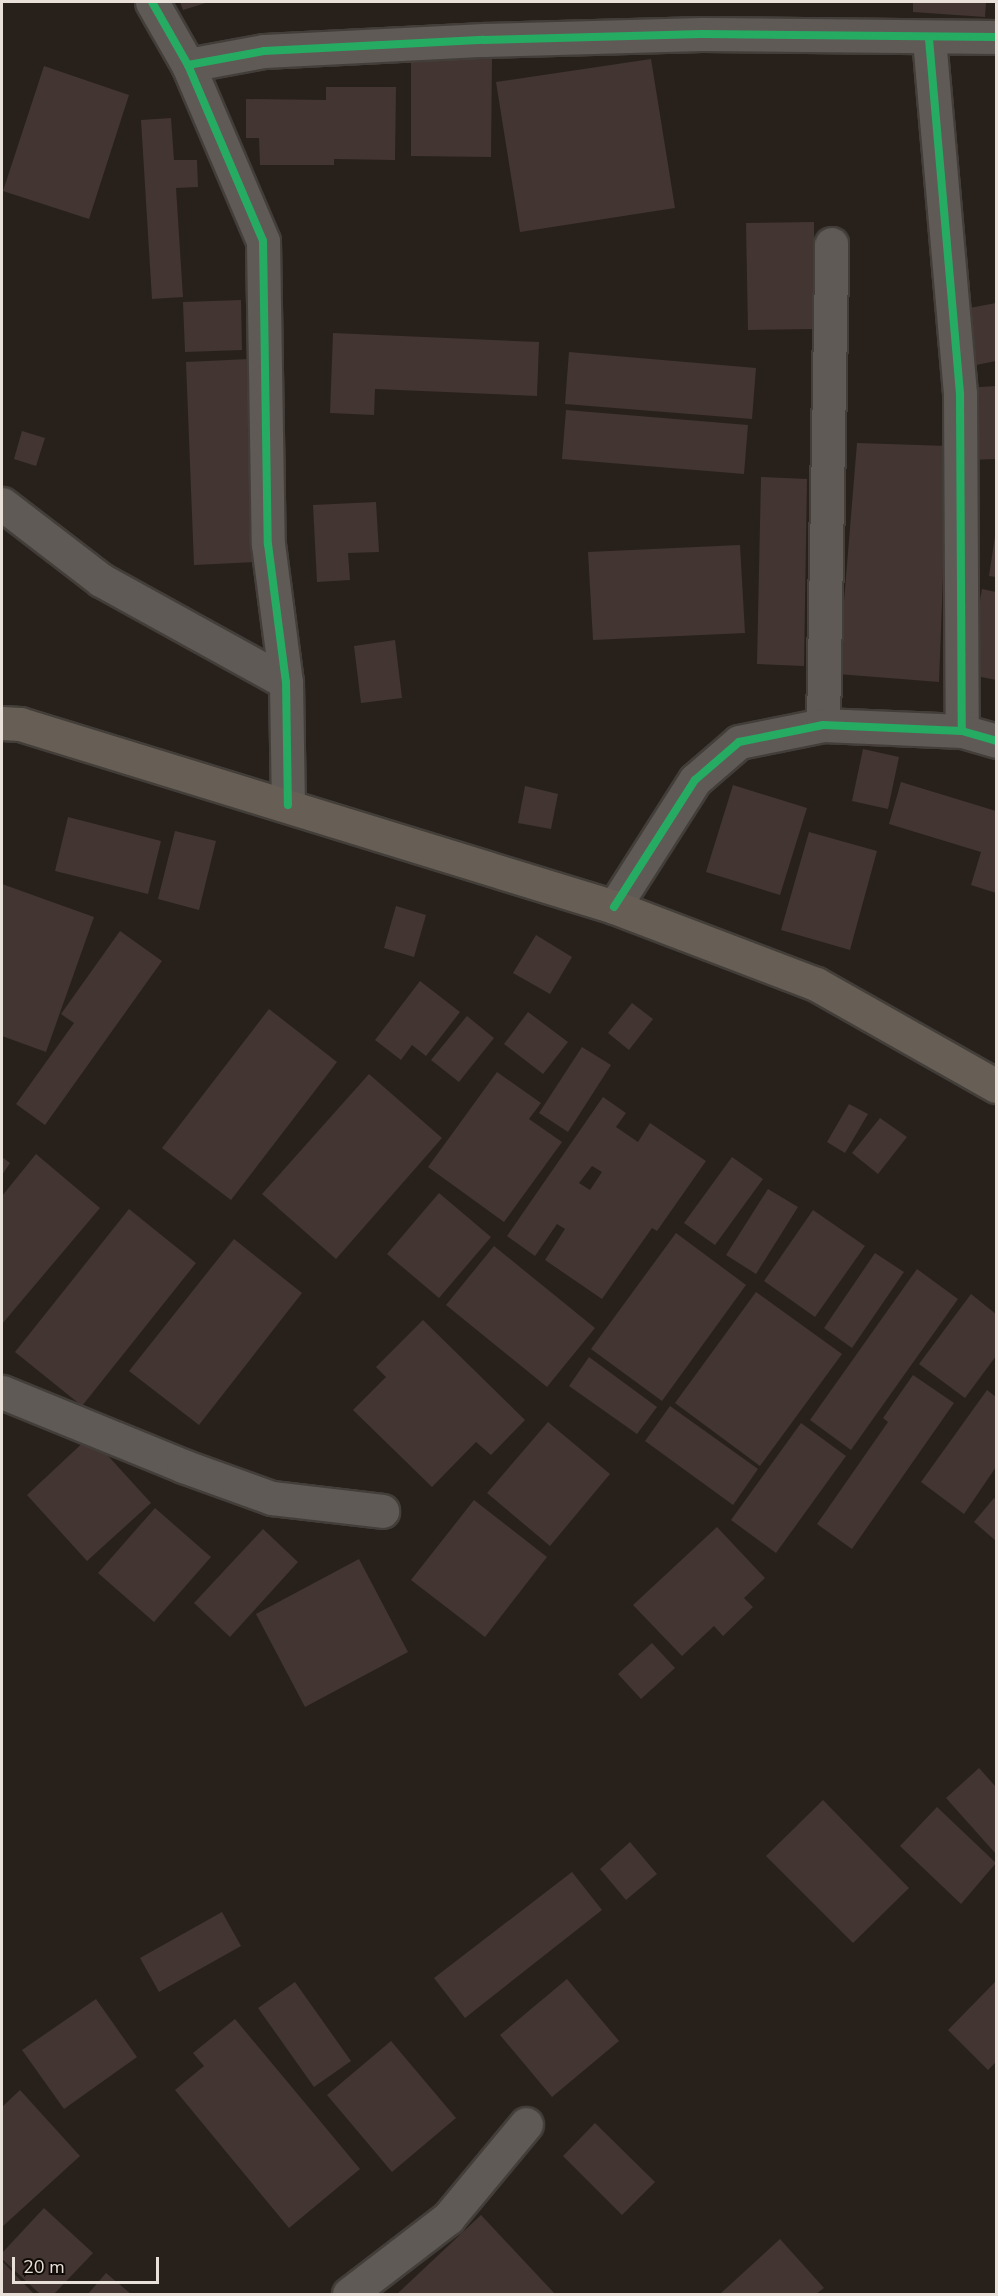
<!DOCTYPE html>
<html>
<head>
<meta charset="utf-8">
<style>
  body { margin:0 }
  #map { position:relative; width:998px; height:2296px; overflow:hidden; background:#28211b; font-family:"Nunito Sans",sans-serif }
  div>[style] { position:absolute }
  .building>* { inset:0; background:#433532 }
  .roads { filter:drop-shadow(2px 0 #433e39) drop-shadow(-2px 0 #433e39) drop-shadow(0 2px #433e39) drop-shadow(0 -2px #433e39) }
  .minor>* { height:33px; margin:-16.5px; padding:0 16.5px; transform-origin:16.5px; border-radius:16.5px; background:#5f5a56 }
  .major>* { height:33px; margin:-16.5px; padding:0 16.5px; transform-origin:16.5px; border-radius:16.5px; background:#675f55 }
  .cycleway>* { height:8px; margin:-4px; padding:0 4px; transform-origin:4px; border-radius:4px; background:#26ab63 }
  span { translate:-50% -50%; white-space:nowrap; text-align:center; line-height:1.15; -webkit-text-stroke:4.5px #110b07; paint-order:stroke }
  .frame { position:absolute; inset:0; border:3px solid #e8e0d9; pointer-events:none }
  .scale { position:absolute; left:12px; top:2257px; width:147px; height:27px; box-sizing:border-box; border:3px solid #e8e0d9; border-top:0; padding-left:8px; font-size:18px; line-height:21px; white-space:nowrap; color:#e8e0d9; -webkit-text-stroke:4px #110b07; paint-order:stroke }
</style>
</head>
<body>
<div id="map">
  <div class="building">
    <div style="clip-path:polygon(180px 2px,209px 2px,183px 10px)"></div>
    <div style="clip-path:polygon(913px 2px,986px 2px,985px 17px,913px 12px)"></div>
    <div style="clip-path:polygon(411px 56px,492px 57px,491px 157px,411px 156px)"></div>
    <div style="clip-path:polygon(651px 59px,675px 208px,520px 232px,496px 82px)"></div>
    <div style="clip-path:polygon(44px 66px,129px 95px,89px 219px,3px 191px)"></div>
    <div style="clip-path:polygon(326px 87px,396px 87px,395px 160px,334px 159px,334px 165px,260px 165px,259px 138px,246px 138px,246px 99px,326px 100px)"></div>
    <div style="clip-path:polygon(171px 118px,174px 160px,197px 160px,198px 187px,176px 188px,183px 297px,152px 299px,141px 120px)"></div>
    <div style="clip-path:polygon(814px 222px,814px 329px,748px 330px,746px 223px)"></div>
    <div style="clip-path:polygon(241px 300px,242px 350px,185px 352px,183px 302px)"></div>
    <div style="clip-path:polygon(996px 303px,996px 361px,971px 366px,959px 310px)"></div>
    <div style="clip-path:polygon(333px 333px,539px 342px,537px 396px,375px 389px,374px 415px,330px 413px)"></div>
    <div style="clip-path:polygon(569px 352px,756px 368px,752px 419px,565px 404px)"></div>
    <div style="clip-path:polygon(249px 359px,258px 562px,194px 565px,186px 362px)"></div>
    <div style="clip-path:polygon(996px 386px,996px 459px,968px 460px,965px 388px)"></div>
    <div style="clip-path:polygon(566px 410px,748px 425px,744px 474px,562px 459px)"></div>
    <div style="clip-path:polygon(22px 431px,45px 438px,36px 466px,14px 459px)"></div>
    <div style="clip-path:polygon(857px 443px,948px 446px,939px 682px,838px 674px)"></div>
    <div style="clip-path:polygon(761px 477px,807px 479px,804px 666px,757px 664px)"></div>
    <div style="clip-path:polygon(376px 502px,379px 552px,348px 553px,350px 580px,317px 582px,313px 505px)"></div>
    <div style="clip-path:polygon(995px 536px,996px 536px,996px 577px,989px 576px)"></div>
    <div style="clip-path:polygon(740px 545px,745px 633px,593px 640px,588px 552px)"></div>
    <div style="clip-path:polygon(982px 589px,996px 592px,996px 680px,967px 674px)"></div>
    <div style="clip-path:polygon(395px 640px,402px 698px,361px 703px,354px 646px)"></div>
    <div style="clip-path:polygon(863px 749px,899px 757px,888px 809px,852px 801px)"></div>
    <div style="clip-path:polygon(901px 782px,996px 811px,996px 893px,971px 885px,981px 852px,889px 824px)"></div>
    <div style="clip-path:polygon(733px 785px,807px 808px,780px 895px,706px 872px)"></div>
    <div style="clip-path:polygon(525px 786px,558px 794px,551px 829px,518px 823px)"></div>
    <div style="clip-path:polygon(68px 817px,161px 841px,148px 894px,55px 871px)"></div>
    <div style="clip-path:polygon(175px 831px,216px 841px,199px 910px,158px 899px)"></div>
    <div style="clip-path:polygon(809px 832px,877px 851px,850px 950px,781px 930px)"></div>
    <div style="clip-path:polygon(2px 884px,94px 917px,46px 1052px,2px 1036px)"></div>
    <div style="clip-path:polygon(396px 906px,426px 915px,414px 957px,384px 948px)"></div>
    <div style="clip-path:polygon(120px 931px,162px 961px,45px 1125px,16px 1104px,74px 1023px,61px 1014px)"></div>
    <div style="clip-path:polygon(536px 935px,572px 957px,550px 994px,513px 973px)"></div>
    <div style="clip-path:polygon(420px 981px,460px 1012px,426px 1056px,412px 1045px,401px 1060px,375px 1040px)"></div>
    <div style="clip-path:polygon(632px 1003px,653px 1019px,629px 1050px,608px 1033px)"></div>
    <div style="clip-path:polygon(269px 1009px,337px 1062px,231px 1200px,162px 1148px)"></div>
    <div style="clip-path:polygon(528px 1012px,568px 1042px,543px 1074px,504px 1044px)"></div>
    <div style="clip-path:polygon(467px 1016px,494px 1038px,459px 1082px,431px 1060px)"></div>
    <div style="clip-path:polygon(582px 1047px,611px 1065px,568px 1132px,539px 1113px)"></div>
    <div style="clip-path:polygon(497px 1072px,541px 1103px,529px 1119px,562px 1142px,504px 1222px,428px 1167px)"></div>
    <div style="clip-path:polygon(369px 1074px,442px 1138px,336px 1259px,262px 1194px)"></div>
    <div style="clip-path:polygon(evenodd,603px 1097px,626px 1113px,616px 1127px,638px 1142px,650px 1123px,706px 1161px,657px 1231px,652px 1228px,602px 1299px,545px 1260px,565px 1229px,557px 1224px,535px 1256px,507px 1236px,603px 1097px,592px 1166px,602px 1172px,590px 1190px,579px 1183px,592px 1166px)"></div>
    <div style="clip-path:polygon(849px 1104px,868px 1114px,845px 1153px,827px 1142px)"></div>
    <div style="clip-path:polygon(880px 1118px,907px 1137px,878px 1174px,852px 1153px)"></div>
    <div style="clip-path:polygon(36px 1154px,100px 1208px,2px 1324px,2px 1196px)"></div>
    <div style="clip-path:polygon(2px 1157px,10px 1163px,2px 1175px)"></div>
    <div style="clip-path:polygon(732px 1157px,763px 1179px,715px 1245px,684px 1223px)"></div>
    <div style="clip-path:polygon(768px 1189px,798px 1207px,756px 1274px,726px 1255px)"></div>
    <div style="clip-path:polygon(439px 1193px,491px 1237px,439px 1298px,387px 1254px)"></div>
    <div style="clip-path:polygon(129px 1209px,196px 1263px,82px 1406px,15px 1352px)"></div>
    <div style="clip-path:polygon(813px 1210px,865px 1246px,815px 1317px,764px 1281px)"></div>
    <div style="clip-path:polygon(676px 1233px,746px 1285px,662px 1401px,591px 1349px)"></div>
    <div style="clip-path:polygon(234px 1239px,302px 1293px,199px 1425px,129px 1371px)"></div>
    <div style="clip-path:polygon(494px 1246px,595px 1328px,547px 1387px,446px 1305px)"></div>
    <div style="clip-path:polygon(875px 1253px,904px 1272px,852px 1348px,824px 1328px)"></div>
    <div style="clip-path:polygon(917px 1269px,958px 1299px,851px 1450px,810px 1420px)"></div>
    <div style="clip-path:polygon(756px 1292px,842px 1354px,760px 1466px,675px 1403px)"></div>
    <div style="clip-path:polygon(971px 1294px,996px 1314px,996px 1356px,965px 1398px,919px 1364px)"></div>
    <div style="clip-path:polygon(423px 1320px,525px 1420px,491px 1455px,476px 1442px,432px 1487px,353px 1410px,386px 1377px,376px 1367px)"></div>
    <div style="clip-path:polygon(589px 1357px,657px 1407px,637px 1434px,569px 1386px)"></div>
    <div style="clip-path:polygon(913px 1375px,954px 1403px,852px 1549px,817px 1524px,888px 1422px,883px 1418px)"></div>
    <div style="clip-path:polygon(987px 1390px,996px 1397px,996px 1467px,964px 1514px,921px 1482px)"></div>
    <div style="clip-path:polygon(670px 1406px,758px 1469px,733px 1505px,645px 1441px)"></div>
    <div style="clip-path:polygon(548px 1422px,610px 1474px,550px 1546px,487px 1493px)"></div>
    <div style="clip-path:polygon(801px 1423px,846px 1456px,776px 1553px,731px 1520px)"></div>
    <div style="clip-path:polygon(90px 1436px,151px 1503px,87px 1561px,27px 1495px)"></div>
    <div style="clip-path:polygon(994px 1498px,996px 1500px,996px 1541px,974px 1522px)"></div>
    <div style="clip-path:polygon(474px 1500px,547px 1557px,485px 1637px,411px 1580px)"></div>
    <div style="clip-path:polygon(155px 1508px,211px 1557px,154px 1622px,98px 1573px)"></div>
    <div style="clip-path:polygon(717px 1527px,765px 1578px,744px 1598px,753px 1607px,723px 1636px,714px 1626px,682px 1656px,633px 1605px)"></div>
    <div style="clip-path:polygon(263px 1529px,298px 1562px,230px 1637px,194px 1603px)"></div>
    <div style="clip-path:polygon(359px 1559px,408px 1652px,305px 1707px,256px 1614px)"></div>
    <div style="clip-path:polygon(652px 1643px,675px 1668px,641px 1699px,618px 1674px)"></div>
    <div style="clip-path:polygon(979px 1768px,996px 1787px,996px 1854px,946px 1798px)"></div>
    <div style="clip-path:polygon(823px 1800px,909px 1888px,853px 1943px,766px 1856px)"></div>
    <div style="clip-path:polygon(937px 1807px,996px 1863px,961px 1904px,900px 1846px)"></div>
    <div style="clip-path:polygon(630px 1842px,657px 1874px,626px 1900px,600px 1869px)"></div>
    <div style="clip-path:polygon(572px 1872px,602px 1910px,465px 2018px,434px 1978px)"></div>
    <div style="clip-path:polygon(222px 1912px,241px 1946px,159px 1992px,140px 1958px)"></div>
    <div style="clip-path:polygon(567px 1979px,619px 2041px,552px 2097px,500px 2035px)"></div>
    <div style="clip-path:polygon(996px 1981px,996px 2062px,988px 2070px,948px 2030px)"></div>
    <div style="clip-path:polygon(295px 1982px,351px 2061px,314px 2087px,258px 2008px)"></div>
    <div style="clip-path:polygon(96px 1999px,137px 2057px,64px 2109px,22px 2050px)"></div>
    <div style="clip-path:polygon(235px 2019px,360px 2169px,289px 2228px,175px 2090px,204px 2066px,193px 2053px)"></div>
    <div style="clip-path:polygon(391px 2041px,456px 2118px,392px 2172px,327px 2095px)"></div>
    <div style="clip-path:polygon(20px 2090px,80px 2156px,2px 2227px,2px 2107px)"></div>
    <div style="clip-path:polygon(595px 2123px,655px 2182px,622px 2215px,563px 2156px)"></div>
    <div style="clip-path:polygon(44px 2208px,93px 2253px,54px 2294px,40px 2294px,2px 2259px,2px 2253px)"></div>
    <div style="clip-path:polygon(481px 2215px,555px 2294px,397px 2294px)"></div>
    <div style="clip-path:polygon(780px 2239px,824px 2288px,816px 2294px,720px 2294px)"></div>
    <div style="clip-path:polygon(2px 2261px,34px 2294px,2px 2294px)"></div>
    <div style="clip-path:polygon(106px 2273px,131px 2294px,88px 2294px)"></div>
  </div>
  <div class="roads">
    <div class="minor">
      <div style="left:152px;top:2px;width:73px;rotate:60.3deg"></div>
      <div style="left:188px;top:65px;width:191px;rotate:66.9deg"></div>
      <div style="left:263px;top:241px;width:303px;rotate:89.1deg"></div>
      <div style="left:268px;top:544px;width:139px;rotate:82.6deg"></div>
      <div style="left:286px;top:682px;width:123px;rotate:89.1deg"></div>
      <div style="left:929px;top:39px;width:356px;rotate:85deg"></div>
      <div style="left:960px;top:394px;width:337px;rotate:89.7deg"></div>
      <div style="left:188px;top:65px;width:77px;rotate:-10.4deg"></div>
      <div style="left:264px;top:51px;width:220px;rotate:-2.9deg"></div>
      <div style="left:484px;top:40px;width:218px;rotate:-1.6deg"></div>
      <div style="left:702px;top:34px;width:294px;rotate:0.6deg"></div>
      <div style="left:2px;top:504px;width:125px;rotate:37.5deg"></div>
      <div style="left:101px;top:580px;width:211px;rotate:28.9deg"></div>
      <div style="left:823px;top:725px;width:481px;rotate:-89deg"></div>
      <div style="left:614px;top:907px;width:151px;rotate:-57.5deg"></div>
      <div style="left:695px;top:780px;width:58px;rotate:-40.8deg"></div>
      <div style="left:739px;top:742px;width:86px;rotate:-11.4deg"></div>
      <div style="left:823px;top:725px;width:139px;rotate:2.5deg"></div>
      <div style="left:962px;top:731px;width:35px;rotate:16deg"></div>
      <div style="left:2px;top:1392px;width:196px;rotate:22.2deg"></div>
      <div style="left:183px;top:1466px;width:95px;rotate:19.8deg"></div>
      <div style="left:272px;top:1498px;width:111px;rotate:6.7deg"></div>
      <div style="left:349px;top:2294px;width:125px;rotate:-37.5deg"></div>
      <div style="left:448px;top:2218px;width:122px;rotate:-50.3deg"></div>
    </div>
    <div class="major">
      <div style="left:2px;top:723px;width:18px;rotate:3deg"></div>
      <div style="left:20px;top:724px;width:622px;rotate:17.12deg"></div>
      <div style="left:614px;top:907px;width:216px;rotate:20.9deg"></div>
      <div style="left:816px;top:984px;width:207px;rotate:29.5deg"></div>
    </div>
  </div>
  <div class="cycleway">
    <div style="left:152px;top:2px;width:73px;rotate:60.3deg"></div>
    <div style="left:188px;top:65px;width:191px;rotate:66.9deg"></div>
    <div style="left:263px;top:241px;width:303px;rotate:89.1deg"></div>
    <div style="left:268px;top:544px;width:139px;rotate:82.6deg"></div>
    <div style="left:286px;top:682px;width:123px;rotate:89.1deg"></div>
    <div style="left:929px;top:39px;width:356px;rotate:85deg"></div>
    <div style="left:960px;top:394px;width:337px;rotate:89.7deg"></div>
    <div style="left:188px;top:65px;width:77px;rotate:-10.4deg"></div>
    <div style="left:264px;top:51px;width:220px;rotate:-2.9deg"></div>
    <div style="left:484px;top:40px;width:218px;rotate:-1.6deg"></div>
    <div style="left:702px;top:34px;width:294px;rotate:0.6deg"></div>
    <div style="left:614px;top:907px;width:151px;rotate:-57.5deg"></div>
    <div style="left:695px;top:780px;width:58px;rotate:-40.8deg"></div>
    <div style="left:739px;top:742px;width:86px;rotate:-11.4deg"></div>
    <div style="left:823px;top:725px;width:139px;rotate:2.5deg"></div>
    <div style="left:962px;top:731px;width:35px;rotate:16deg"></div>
  </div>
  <div class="frame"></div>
  <div class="scale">20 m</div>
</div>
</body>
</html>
